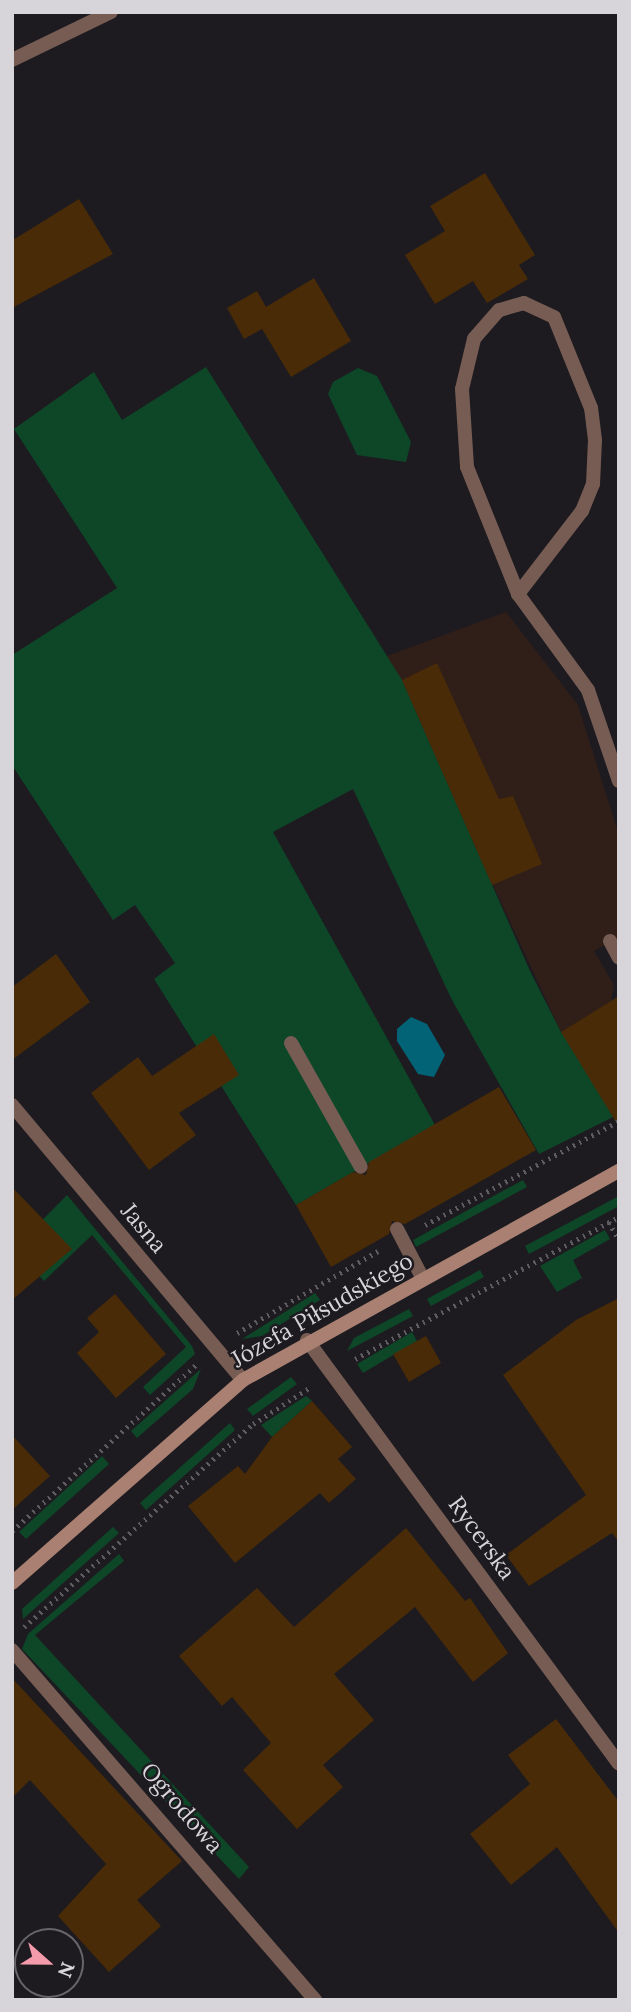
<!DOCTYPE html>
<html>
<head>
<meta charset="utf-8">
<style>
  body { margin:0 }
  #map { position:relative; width:631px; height:2012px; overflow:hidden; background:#1d1b20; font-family:Lora,serif }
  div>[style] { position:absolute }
  .industrial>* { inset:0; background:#301e19 }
  .green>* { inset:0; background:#0d4728 }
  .water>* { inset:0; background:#016375 }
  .building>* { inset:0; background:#492b07 }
  .path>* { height:4.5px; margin-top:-2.25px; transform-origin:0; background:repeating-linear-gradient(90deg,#5e5c61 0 2px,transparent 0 7px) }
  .lane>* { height:14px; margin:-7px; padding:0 7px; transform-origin:7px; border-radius:7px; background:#765c53 }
  .street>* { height:14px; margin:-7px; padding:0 7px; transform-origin:7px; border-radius:7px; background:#765c53 }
  .secondary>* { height:14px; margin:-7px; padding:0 7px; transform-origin:7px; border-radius:7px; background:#a98071 }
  span { translate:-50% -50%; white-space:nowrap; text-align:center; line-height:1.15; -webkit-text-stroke:5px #1d1b20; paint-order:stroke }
  .street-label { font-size:23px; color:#d7d5d9 }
  .frame { position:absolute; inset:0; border:14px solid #d7d5d9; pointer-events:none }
  .north { position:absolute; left:14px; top:1928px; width:70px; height:70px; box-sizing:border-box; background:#1d1b20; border:2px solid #67656a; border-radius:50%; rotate:111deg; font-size:19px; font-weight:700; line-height:28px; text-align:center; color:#d7d5d9 }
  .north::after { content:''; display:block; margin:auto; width:24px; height:32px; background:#f39aab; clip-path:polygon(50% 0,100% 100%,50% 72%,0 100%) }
</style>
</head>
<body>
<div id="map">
  <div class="industrial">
    <div style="clip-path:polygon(506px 612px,578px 705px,619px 835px,619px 937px,594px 951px,614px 985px,611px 1001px,561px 1032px,387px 656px)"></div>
  </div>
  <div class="green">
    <div style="clip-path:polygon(206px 367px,402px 680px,530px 971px,561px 1032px,619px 1114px,539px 1154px,452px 1000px,353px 789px,273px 832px,435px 1125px,296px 1205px,154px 979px,175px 963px,135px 905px,113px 920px,12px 765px,12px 655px,117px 588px,14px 429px,94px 372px,122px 420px)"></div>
    <div style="clip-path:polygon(358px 368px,377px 376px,411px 442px,406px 462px,357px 455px,328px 394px,333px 382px)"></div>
    <div style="clip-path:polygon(523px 1180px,527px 1187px,416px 1247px,413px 1240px)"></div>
    <div style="clip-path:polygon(67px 1195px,192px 1346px,195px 1354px,150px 1395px,143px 1387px,186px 1347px,92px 1235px,44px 1281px,14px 1249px)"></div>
    <div style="clip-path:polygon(619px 1196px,619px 1206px,529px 1254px,525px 1246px)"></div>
    <div style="clip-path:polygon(605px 1230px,610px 1239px,573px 1260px,582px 1278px,557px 1292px,540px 1266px)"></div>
    <div style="clip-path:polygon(480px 1270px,484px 1277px,431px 1306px,427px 1299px)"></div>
    <div style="clip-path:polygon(315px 1293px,320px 1300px,262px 1336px,242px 1339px)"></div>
    <div style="clip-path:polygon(409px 1309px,413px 1316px,347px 1351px,354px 1338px)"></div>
    <div style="clip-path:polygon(412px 1332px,417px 1341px,363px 1373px,357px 1364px)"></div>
    <div style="clip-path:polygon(201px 1369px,193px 1389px,137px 1438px,131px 1431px)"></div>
    <div style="clip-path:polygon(291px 1377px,297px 1384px,253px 1416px,247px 1409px)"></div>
    <div style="clip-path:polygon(306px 1396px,312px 1401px,272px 1437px,261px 1425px)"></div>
    <div style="clip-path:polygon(230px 1423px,235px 1430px,146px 1510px,140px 1503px)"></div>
    <div style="clip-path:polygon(102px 1456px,109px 1464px,26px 1539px,19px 1532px)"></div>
    <div style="clip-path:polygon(113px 1527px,119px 1533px,23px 1619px,22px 1609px)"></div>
    <div style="clip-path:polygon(119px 1554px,124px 1561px,35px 1635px,249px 1867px,239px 1879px,22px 1649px,28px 1634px)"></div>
  </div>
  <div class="water">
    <div style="clip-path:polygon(411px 1017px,427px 1024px,445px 1055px,434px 1077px,418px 1074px,397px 1041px,397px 1029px)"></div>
  </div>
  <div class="building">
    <div style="clip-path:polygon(485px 173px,535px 255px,519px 265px,528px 279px,487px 303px,473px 281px,435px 304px,405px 255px,445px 231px,430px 206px)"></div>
    <div style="clip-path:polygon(79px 199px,113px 254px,12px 308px,13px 240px)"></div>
    <div style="clip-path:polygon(314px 278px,351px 341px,291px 377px,262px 329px,244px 339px,227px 308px,257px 291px,266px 307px)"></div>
    <div style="clip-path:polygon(437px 663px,499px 799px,513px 796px,542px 864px,492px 885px,402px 680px)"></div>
    <div style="clip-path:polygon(56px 954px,90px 1002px,12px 1060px,12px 987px)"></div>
    <div style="clip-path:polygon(619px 996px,619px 1127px,561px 1032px)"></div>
    <div style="clip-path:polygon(214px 1034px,239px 1075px,179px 1113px,196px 1135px,149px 1170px,91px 1093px,138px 1057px,152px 1076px)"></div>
    <div style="clip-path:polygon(499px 1087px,536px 1150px,405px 1224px,392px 1221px,389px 1234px,331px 1267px,296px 1205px,353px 1172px,366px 1175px,369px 1162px)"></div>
    <div style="clip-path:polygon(12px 1187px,72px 1249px,12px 1300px)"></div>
    <div style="clip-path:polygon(115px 1294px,166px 1354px,116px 1398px,77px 1353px,99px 1332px,87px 1318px)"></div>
    <div style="clip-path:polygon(619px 1298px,619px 1542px,612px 1533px,529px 1586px,506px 1555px,586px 1495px,503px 1375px,576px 1320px)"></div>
    <div style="clip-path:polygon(426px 1336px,441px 1363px,409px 1382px,393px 1354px)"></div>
    <div style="clip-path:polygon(312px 1401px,352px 1447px,338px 1459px,356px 1479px,329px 1503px,320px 1493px,235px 1563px,188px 1506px,238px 1466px,245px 1474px,272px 1437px)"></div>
    <div style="clip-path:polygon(12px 1435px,50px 1476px,12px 1510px)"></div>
    <div style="clip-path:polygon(406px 1528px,465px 1601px,470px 1598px,508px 1653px,473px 1682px,415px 1607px,334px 1674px,374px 1720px,323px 1765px,343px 1787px,297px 1829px,243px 1770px,271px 1743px,232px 1697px,222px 1706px,179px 1656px,257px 1588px,294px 1627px)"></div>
    <div style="clip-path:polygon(12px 1678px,182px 1861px,137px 1900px,161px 1926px,109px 1972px,58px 1916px,106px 1864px,30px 1780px,12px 1798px)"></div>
    <div style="clip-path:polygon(556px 1719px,619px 1802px,619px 1933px,557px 1847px,511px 1885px,470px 1834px,530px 1784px,508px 1755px)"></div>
  </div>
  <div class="path">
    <div style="left:609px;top:1222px;width:21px;rotate:61deg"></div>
    <div style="left:425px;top:1225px;width:220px;rotate:-28.2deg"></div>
    <div style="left:237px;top:1333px;width:163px;rotate:-30.2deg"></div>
    <div style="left:355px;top:1359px;width:300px;rotate:-28.3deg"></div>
    <div style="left:12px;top:1531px;width:249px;rotate:-42.1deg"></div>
    <div style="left:24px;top:1627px;width:306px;rotate:-41.6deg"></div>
    <div style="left:253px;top:1424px;width:67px;rotate:-32.7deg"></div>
  </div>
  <div class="lane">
    <div style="left:518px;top:594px;width:105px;rotate:-52.4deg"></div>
    <div style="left:582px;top:511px;width:29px;rotate:-68deg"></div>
    <div style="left:593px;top:484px;width:44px;rotate:-87.4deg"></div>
    <div style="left:595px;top:440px;width:32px;rotate:-97deg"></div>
    <div style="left:591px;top:408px;width:98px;rotate:-112.1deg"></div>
    <div style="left:554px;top:317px;width:33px;rotate:-155deg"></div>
    <div style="left:524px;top:303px;width:26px;rotate:164deg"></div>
    <div style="left:499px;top:310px;width:38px;rotate:131deg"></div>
    <div style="left:474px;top:339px;width:51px;rotate:103.5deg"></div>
    <div style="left:462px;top:389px;width:78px;rotate:86.3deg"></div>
    <div style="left:467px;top:467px;width:137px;rotate:68.1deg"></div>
    <div style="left:518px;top:594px;width:119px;rotate:53.9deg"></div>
    <div style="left:588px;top:690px;width:96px;rotate:71.2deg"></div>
    <div style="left:610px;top:941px;width:19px;rotate:62deg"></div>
    <div style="left:291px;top:1043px;width:142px;rotate:60.6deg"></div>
    <div style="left:397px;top:1229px;width:54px;rotate:62.5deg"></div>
  </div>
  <div class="street">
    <div style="left:12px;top:60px;width:110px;rotate:-25.9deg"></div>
    <div style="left:12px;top:1105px;width:359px;rotate:50deg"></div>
    <div style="left:307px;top:1340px;width:526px;rotate:53.65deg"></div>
    <div style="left:12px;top:1650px;width:463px;rotate:49.1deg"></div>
  </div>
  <div class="secondary">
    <div style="left:12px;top:1583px;width:308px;rotate:-41.3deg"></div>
    <div style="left:243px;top:1380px;width:430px;rotate:-29.1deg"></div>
  </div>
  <div class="street-label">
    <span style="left:144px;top:1228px;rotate:50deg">Jasna</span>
    <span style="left:322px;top:1310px;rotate:-30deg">Józefa Piłsudskiego</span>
    <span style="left:482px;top:1538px;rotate:54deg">Rycerska</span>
    <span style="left:182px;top:1808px;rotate:49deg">Ogrodowa</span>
  </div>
  <div class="frame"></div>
  <div class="north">N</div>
</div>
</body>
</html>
